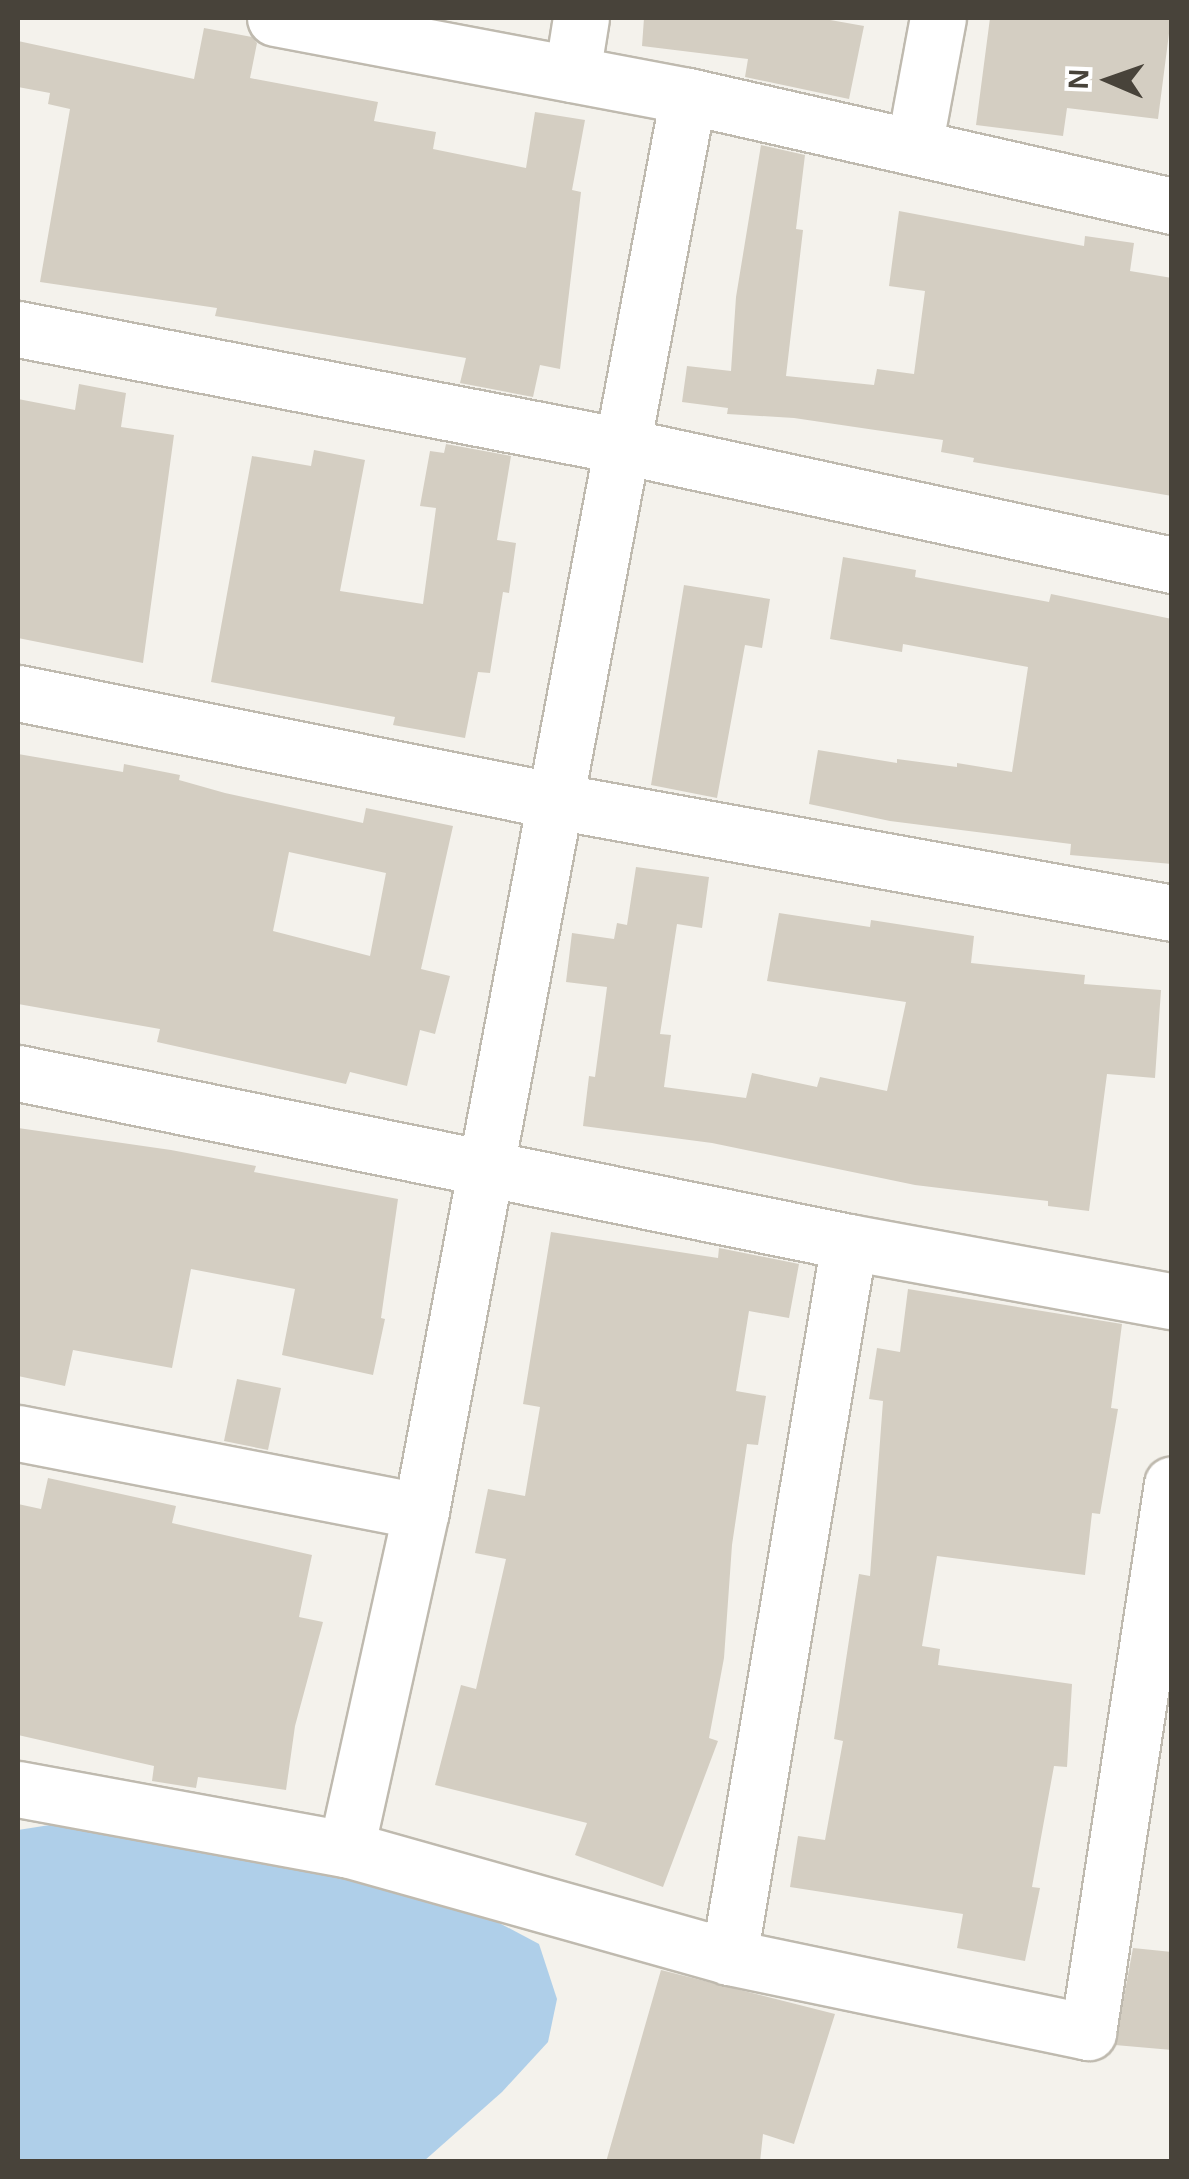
<!DOCTYPE html>
<html>
<head>
<meta charset="utf-8">
<style>
  body { margin:0 }
  #map { position:relative; width:1189px; height:2179px; overflow:hidden; background:#f4f2ec; font-family:Helvetica,sans-serif }
  div>[style] { position:absolute }
  .water>* { inset:0; background:#afcfe9 }
  .building>* { inset:0; background:#d4cec2 }
  .roads { filter:drop-shadow(2px 0 #bfbaaf) drop-shadow(-2px 0 #bfbaaf) drop-shadow(0 2px #bfbaaf) drop-shadow(0 -2px #bfbaaf) }
  .minor>* { height:55px; margin:-27.5px; padding:0 27.5px; transform-origin:27.5px; border-radius:27.5px; background:#fff }
  span { translate:-50% -50%; white-space:nowrap; text-align:center; line-height:1.15; -webkit-text-stroke:8px #fff; paint-order:stroke }
  .frame { position:absolute; inset:0; border:20px solid #48433a; pointer-events:none }
  .north { position:absolute; left:1059px; top:30px; width:100px; height:100px; -webkit-text-stroke:8px #fff; paint-order:stroke; rotate:272deg; font-size:28px; font-weight:700; line-height:40px; text-align:center; color:#48433a }
  .north::after { content:''; display:block; margin:auto; width:35px; height:45px; background:#48433a; clip-path:polygon(50% 0,100% 100%,50% 72%,0 100%) }
</style>
</head>
<body>
<div id="map">
  <div class="water">
    <div style="clip-path:polygon(69px 1822px,189px 1840px,471px 1908px,539px 1944px,557px 1999px,548px 2042px,502px 2092px,424px 2161px,18px 2162px,18px 1830px)"></div>
  </div>
  <div class="building">
    <div style="clip-path:polygon(644px 18px,819px 18px,864px 26px,849px 99px,745px 77px,748px 59px,642px 46px)"></div>
    <div style="clip-path:polygon(990px 18px,1171px 18px,1158px 119px,1067px 108px,1063px 136px,976px 125px)"></div>
    <div style="clip-path:polygon(204px 28px,252px 37px,257px 43px,250px 78px,378px 102px,374px 121px,436px 132px,433px 149px,526px 168px,535px 112px,585px 120px,572px 190px,581px 192px,560px 369px,540px 365px,533px 397px,460px 383px,466px 358px,215px 316px,217px 308px,40px 282px,70px 109px,48px 104px,50px 93px,18px 87px,18px 41px,194px 79px)"></div>
    <div style="clip-path:polygon(761px 145px,805px 155px,796px 229px,803px 230px,786px 376px,874px 385px,877px 369px,914px 374px,925px 291px,889px 286px,899px 211px,1084px 246px,1085px 236px,1134px 243px,1130px 271px,1172px 278px,1172px 496px,973px 462px,974px 458px,941px 452px,943px 440px,794px 418px,727px 414px,728px 408px,682px 402px,687px 366px,731px 371px,736px 297px)"></div>
    <div style="clip-path:polygon(79px 384px,126px 393px,121px 427px,174px 435px,143px 663px,18px 638px,18px 399px,75px 410px)"></div>
    <div style="clip-path:polygon(446px 444px,511px 456px,497px 540px,516px 543px,509px 593px,503px 592px,490px 673px,478px 672px,465px 738px,393px 725px,395px 717px,211px 682px,252px 456px,311px 466px,314px 450px,365px 460px,340px 591px,423px 604px,436px 508px,420px 506px,430px 451px,444px 453px)"></div>
    <div style="clip-path:polygon(843px 557px,916px 570px,915px 577px,1049px 602px,1051px 594px,1172px 619px,1172px 864px,1070px 855px,1071px 844px,890px 821px,809px 804px,818px 750px,897px 763px,897px 759px,957px 767px,957px 763px,1012px 772px,1028px 667px,903px 644px,902px 652px,830px 639px)"></div>
    <div style="clip-path:polygon(684px 585px,770px 599px,762px 648px,745px 645px,717px 798px,651px 785px)"></div>
    <div style="clip-path:polygon(evenodd,18px 754px,123px 772px,124px 764px,180px 775px,179px 780px,225px 793px,363px 823px,366px 808px,453px 826px,421px 969px,450px 976px,435px 1034px,420px 1030px,407px 1086px,350px 1072px,346px 1084px,157px 1042px,160px 1029px,18px 1004px,18px 754px,289px 852px,386px 873px,370px 956px,273px 931px,289px 852px)"></div>
    <div style="clip-path:polygon(636px 867px,709px 877px,702px 928px,677px 924px,660px 1034px,671px 1035px,664px 1087px,746px 1098px,752px 1073px,817px 1087px,820px 1077px,887px 1091px,906px 1002px,767px 981px,779px 913px,870px 927px,871px 920px,974px 936px,971px 963px,1085px 975px,1084px 984px,1161px 990px,1155px 1078px,1107px 1074px,1089px 1211px,1048px 1206px,1048px 1201px,915px 1185px,712px 1143px,583px 1126px,589px 1076px,595px 1077px,607px 987px,566px 982px,572px 933px,614px 939px,617px 923px,627px 925px)"></div>
    <div style="clip-path:polygon(18px 1128px,171px 1150px,256px 1166px,254px 1172px,398px 1199px,381px 1318px,385px 1319px,373px 1375px,282px 1355px,295px 1289px,191px 1269px,172px 1368px,73px 1350px,65px 1386px,18px 1376px)"></div>
    <div style="clip-path:polygon(551px 1232px,718px 1258px,719px 1248px,799px 1264px,789px 1318px,749px 1311px,736px 1391px,766px 1396px,758px 1445px,747px 1444px,732px 1545px,724px 1658px,709px 1738px,718px 1741px,663px 1887px,575px 1855px,587px 1823px,435px 1785px,461px 1685px,476px 1689px,506px 1559px,475px 1553px,488px 1489px,525px 1496px,540px 1407px,523px 1404px)"></div>
    <div style="clip-path:polygon(908px 1289px,1122px 1324px,1111px 1408px,1118px 1409px,1100px 1514px,1092px 1513px,1085px 1575px,937px 1556px,922px 1646px,940px 1649px,938px 1665px,1072px 1684px,1067px 1767px,1054px 1766px,1032px 1887px,1040px 1888px,1025px 1961px,957px 1948px,963px 1914px,790px 1887px,798px 1836px,825px 1840px,843px 1741px,834px 1739px,859px 1574px,870px 1576px,883px 1401px,869px 1399px,877px 1348px,900px 1352px)"></div>
    <div style="clip-path:polygon(237px 1379px,281px 1388px,268px 1450px,224px 1441px)"></div>
    <div style="clip-path:polygon(48px 1478px,176px 1506px,172px 1523px,312px 1555px,299px 1617px,323px 1622px,295px 1726px,286px 1790px,198px 1777px,196px 1788px,152px 1781px,154px 1766px,18px 1735px,18px 1504px,41px 1509px)"></div>
    <div style="clip-path:polygon(1133px 1948px,1172px 1952px,1172px 2050px,1115px 2045px)"></div>
    <div style="clip-path:polygon(661px 1970px,835px 2014px,794px 2144px,763px 2134px,760px 2162px,606px 2162px)"></div>
  </div>
  <div class="roads">
    <div class="minor">
      <div style="left:275px;top:18px;width:420px;rotate:10.7deg"></div>
      <div style="left:688px;top:96px;width:496px;rotate:12.8deg"></div>
      <div style="left:572px;top:74px;width:57px;rotate:-80.9deg"></div>
      <div style="left:914px;top:147px;width:131px;rotate:-79.5deg"></div>
      <div style="left:18px;top:329px;width:616px;rotate:10.95deg"></div>
      <div style="left:623px;top:446px;width:562px;rotate:12.23deg"></div>
      <div style="left:18px;top:693px;width:549px;rotate:11.35deg"></div>
      <div style="left:556px;top:801px;width:626px;rotate:10.3deg"></div>
      <div style="left:18px;top:1073px;width:848px;rotate:11.5deg"></div>
      <div style="left:849px;top:1242px;width:328px;rotate:10.4deg"></div>
      <div style="left:18px;top:1433px;width:410px;rotate:11deg"></div>
      <div style="left:18px;top:1789px;width:333px;rotate:10.4deg"></div>
      <div style="left:346px;top:1849px;width:398px;rotate:15.7deg"></div>
      <div style="left:729px;top:1957px;width:367px;rotate:11.8deg"></div>
      <div style="left:1088px;top:2032px;width:554px;rotate:-81.29deg"></div>
      <div style="left:346px;top:1849px;width:346px;rotate:-77.5deg"></div>
      <div style="left:421px;top:1511px;width:1440px;rotate:-79.31deg"></div>
      <div style="left:729px;top:1957px;width:725px;rotate:-80.47deg"></div>
    </div>
  </div>
  <div class="frame"></div>
  <div class="north">N</div>
</div>
</body>
</html>
